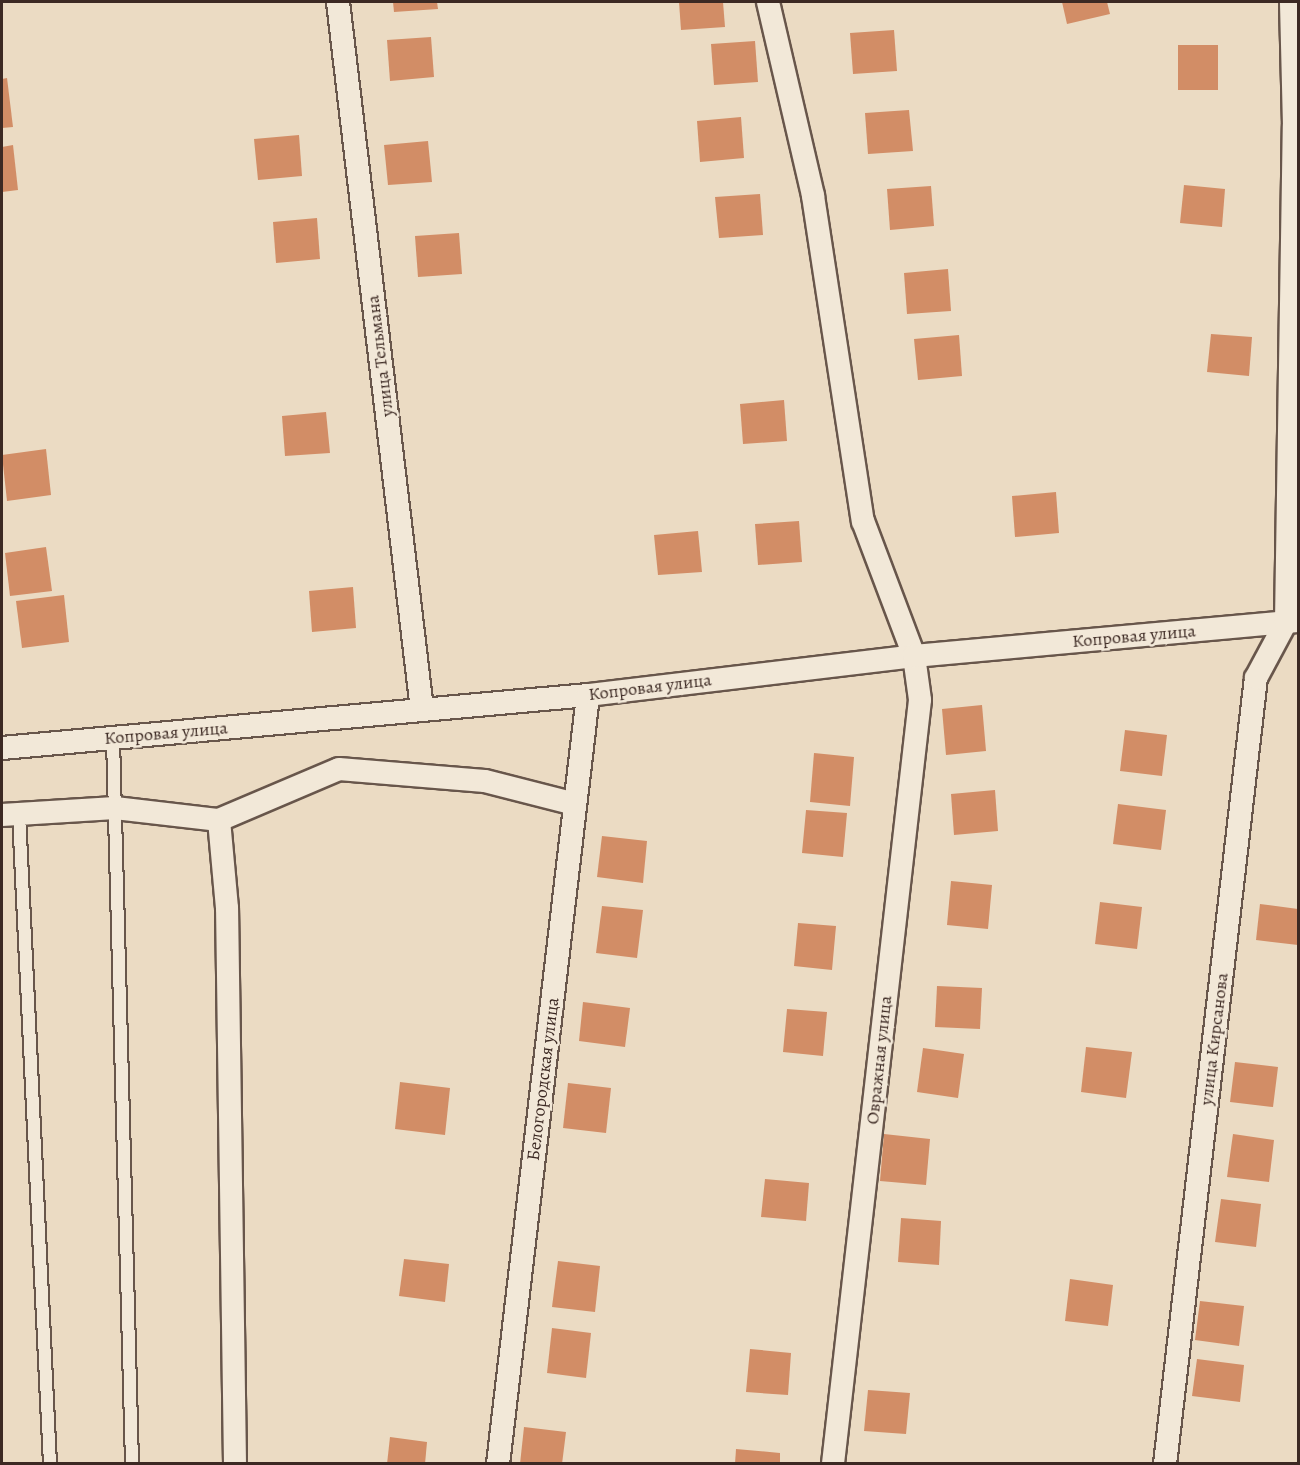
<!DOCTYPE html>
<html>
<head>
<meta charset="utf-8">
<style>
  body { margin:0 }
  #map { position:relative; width:1300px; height:1465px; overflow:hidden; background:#ebdbc3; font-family:Alegreya,serif }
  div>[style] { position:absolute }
  .building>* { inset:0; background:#d28d66 }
  .roads { filter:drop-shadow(2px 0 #68564b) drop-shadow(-2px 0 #68564b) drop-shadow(0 2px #68564b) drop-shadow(0 -2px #68564b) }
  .lane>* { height:12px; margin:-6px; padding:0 6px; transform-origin:6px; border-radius:6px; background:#f2e8d8 }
  .street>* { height:22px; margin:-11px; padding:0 11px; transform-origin:11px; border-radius:11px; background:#f2e8d8 }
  span { translate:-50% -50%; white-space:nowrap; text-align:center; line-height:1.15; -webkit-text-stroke:5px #f2e8d8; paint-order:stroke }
  .street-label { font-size:18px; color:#3c2923 }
  .frame { position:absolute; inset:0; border:3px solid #3c2923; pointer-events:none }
</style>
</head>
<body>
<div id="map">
  <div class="building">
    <div style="clip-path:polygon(393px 2px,437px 2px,438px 9px,394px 12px)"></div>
    <div style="clip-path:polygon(679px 2px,723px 2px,725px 27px,681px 30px)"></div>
    <div style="clip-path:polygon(1062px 2px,1107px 2px,1110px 14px,1067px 24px)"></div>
    <div style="clip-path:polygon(894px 30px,897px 71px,853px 74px,850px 33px)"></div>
    <div style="clip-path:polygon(431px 37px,434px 77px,390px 81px,387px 40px)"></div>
    <div style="clip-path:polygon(755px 41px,758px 82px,714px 85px,711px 44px)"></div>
    <div style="clip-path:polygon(1178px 45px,1218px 45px,1218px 90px,1178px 90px)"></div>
    <div style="clip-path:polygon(7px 78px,13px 127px,2px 128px,2px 79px)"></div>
    <div style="clip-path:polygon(909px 110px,913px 151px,868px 154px,865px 113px)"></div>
    <div style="clip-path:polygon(741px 117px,744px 158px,700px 162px,697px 121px)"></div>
    <div style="clip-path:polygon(299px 135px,302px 176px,258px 180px,254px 139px)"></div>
    <div style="clip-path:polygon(428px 141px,432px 182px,388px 185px,384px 145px)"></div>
    <div style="clip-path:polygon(13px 145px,18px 190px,2px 192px,2px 147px)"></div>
    <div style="clip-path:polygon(1184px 185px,1225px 189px,1222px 227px,1180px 223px)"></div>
    <div style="clip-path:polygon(931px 186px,934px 226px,890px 230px,887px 189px)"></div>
    <div style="clip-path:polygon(760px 194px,763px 235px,719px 238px,715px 197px)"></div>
    <div style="clip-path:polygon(317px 218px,320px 259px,276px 263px,273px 222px)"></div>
    <div style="clip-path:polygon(459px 233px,462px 274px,418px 277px,415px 236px)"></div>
    <div style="clip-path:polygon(948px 269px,951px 311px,907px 314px,904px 273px)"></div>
    <div style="clip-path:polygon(1211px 334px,1252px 337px,1249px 376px,1207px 372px)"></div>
    <div style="clip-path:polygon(959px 335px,962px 376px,918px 380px,914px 339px)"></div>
    <div style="clip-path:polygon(784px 400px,787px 441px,743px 444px,740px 404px)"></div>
    <div style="clip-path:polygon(326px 412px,330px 453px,285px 456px,282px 416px)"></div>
    <div style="clip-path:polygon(46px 449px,51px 495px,7px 501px,2px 455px)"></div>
    <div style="clip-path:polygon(1056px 492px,1059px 533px,1015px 537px,1012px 496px)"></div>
    <div style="clip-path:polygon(799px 521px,802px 562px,758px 565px,755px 524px)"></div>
    <div style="clip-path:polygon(698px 531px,702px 572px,658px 575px,654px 535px)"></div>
    <div style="clip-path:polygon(46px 547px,52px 591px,10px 596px,5px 553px)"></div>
    <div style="clip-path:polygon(353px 587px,356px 628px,312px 632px,309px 591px)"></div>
    <div style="clip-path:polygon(64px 595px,69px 642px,22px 648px,16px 601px)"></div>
    <div style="clip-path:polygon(982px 705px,986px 751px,946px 755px,942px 709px)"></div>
    <div style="clip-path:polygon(1125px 730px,1167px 735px,1162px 776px,1120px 771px)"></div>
    <div style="clip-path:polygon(814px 753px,854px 757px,850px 806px,810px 802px)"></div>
    <div style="clip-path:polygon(995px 790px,998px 831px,954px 835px,951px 794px)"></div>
    <div style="clip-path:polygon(1118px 804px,1166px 810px,1161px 850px,1113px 844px)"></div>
    <div style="clip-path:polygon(806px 810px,847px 813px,843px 857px,802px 853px)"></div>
    <div style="clip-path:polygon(602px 836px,647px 841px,643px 883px,597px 877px)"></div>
    <div style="clip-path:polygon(951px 881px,992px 885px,988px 929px,947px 925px)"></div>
    <div style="clip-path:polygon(1100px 902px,1142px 907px,1137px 949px,1095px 944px)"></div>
    <div style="clip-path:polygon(1260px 904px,1298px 909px,1298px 945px,1256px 940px)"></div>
    <div style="clip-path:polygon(602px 906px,643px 910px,637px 958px,596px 953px)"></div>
    <div style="clip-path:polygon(798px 923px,836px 926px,832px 970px,794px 966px)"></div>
    <div style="clip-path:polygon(937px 986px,982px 988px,980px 1029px,935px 1027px)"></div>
    <div style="clip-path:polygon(583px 1002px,630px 1008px,625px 1047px,579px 1041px)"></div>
    <div style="clip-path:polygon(787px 1009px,827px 1012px,823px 1056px,783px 1052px)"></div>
    <div style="clip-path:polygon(1086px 1047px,1132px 1052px,1126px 1098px,1081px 1092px)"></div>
    <div style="clip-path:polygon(923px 1048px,964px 1054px,958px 1098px,917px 1092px)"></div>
    <div style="clip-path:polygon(1235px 1062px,1278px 1067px,1273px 1107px,1230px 1102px)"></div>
    <div style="clip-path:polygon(400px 1082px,450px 1088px,445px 1135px,395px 1129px)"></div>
    <div style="clip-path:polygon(568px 1083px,611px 1088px,606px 1133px,563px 1128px)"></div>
    <div style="clip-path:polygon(884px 1134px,930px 1139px,926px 1185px,880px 1181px)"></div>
    <div style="clip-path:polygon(1233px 1134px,1274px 1140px,1269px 1182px,1227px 1177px)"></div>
    <div style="clip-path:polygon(765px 1179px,809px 1183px,806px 1221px,761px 1217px)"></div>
    <div style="clip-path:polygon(1221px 1199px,1261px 1204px,1256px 1247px,1215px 1242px)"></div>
    <div style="clip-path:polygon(901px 1218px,941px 1221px,939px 1265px,898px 1262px)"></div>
    <div style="clip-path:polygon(404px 1259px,449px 1264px,445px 1302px,399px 1296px)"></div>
    <div style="clip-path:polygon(558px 1261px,600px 1266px,595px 1312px,552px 1307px)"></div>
    <div style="clip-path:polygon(1070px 1279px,1113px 1285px,1108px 1326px,1065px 1321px)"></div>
    <div style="clip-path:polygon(1200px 1301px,1244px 1306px,1239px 1346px,1195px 1340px)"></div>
    <div style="clip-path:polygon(552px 1328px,591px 1333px,586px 1378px,547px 1373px)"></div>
    <div style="clip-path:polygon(750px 1349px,791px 1353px,788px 1395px,746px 1392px)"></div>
    <div style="clip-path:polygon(1197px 1359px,1244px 1365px,1240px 1402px,1192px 1396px)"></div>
    <div style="clip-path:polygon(868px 1390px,910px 1393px,906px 1434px,864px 1431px)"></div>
    <div style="clip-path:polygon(524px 1427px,566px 1432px,562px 1464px,520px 1464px)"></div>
    <div style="clip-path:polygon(390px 1437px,427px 1442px,425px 1464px,387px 1464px)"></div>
    <div style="clip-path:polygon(736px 1449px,780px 1453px,780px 1464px,735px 1464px)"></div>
  </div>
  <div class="roads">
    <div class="lane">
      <div style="left:113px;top:738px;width:726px;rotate:88.5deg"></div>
      <div style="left:19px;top:814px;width:651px;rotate:87.27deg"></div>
    </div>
    <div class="street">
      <div style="left:338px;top:2px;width:713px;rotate:83.23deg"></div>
      <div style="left:768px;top:2px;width:199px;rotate:76.9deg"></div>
      <div style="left:813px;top:196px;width:329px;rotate:81.3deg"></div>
      <div style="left:863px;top:521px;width:144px;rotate:69.3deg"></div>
      <div style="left:914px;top:656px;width:44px;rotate:82.2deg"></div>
      <div style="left:920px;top:700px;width:769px;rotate:96.5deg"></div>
      <div style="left:2px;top:748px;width:588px;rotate:-5.17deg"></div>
      <div style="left:588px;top:695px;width:328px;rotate:-6.8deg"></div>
      <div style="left:914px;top:656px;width:385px;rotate:-5.2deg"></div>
      <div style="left:2px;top:815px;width:113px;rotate:-3.5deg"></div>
      <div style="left:115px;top:808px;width:105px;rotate:6.6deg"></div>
      <div style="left:235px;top:1464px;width:556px;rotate:-90.82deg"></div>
      <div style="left:227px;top:908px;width:88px;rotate:-95.2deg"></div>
      <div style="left:219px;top:820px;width:130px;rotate:-23deg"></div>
      <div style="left:339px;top:769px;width:146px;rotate:4.7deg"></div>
      <div style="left:485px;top:781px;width:93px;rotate:14.3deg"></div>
      <div style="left:498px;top:1464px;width:774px;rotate:-83.32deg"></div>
      <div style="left:1165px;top:1464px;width:791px;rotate:-83.4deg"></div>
      <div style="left:1256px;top:678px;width:64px;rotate:-61.8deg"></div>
      <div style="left:1286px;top:622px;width:496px;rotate:-89.1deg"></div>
      <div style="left:1294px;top:126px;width:124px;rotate:-91.4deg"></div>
    </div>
  </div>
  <div class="street-label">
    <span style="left:380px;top:356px;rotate:-97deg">улица Тельмана</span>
    <span style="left:1134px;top:636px;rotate:-5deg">Копровая улица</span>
    <span style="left:650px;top:687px;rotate:-7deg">Копровая улица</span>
    <span style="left:166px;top:733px;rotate:-5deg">Копровая улица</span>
    <span style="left:1214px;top:1039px;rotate:-83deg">улица Кирсанова</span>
    <span style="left:879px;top:1060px;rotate:-84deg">Овражная улица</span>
    <span style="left:543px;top:1079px;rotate:-83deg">Белогородская улица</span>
  </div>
  <div class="frame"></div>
</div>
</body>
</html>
